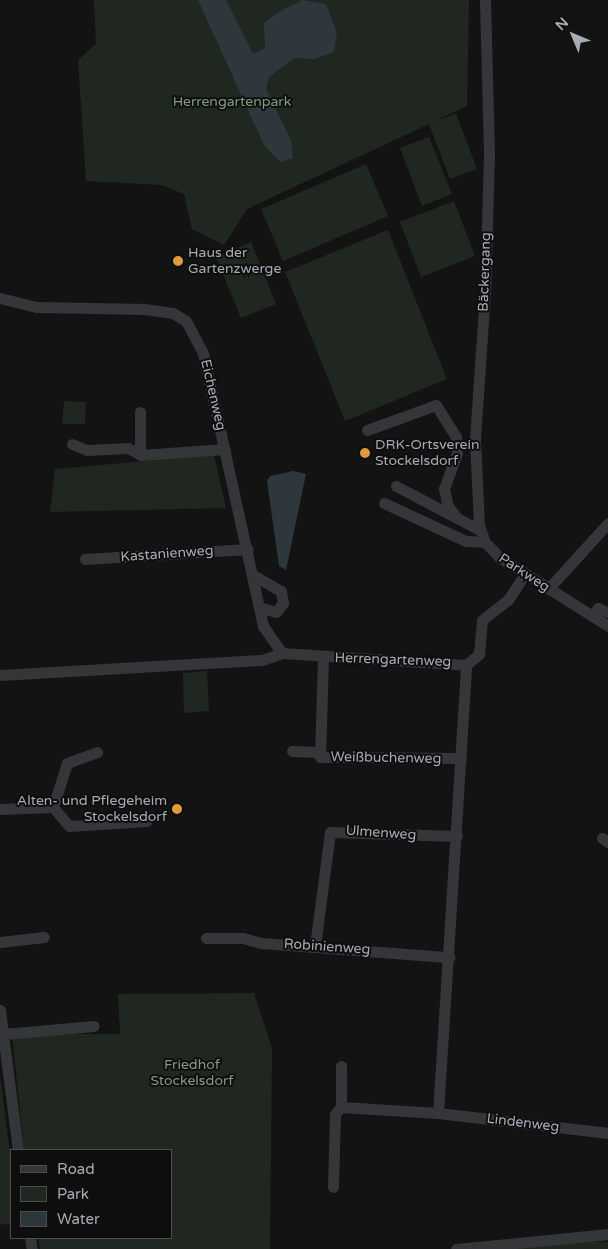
<!DOCTYPE html>
<html>
<head>
<meta charset="utf-8">
<style>
  body { margin:0 }
  #map { position:relative; width:608px; height:1249px; overflow:hidden; background:#131314; font-family:"Varela Round",sans-serif }
  div>[style] { position:absolute }
  .green>* { inset:0; background:#202720 }
  .water>* { inset:0; background:#2e373c }
  .minor>* { height:11px; margin:-5.5px; padding:0 5.5px; transform-origin:5.5px; border-radius:5.5px; background:#343639 }
  .dots>* { width:14px; height:14px; translate:-50% -50%; box-sizing:border-box; border:2px solid #0e0e0f; border-radius:50% }
  span { translate:-50% -50%; white-space:nowrap; text-align:center; line-height:1.15; -webkit-text-stroke:4px #0e0e0f; paint-order:stroke }
  .park-label { font-size:14px; color:#809d7e }
  .poi-label { font-size:14px; color:#a6abb4 }
  .left { translate:0 -50%; text-align:left }
  .right { translate:-100% -50%; text-align:right }
  .street-label { font-size:14px; color:#a6abb4 }
  .legend { position:absolute; left:10px; top:1149px; width:162px; height:90px; box-sizing:border-box; background:#0e0e0f; border:1px solid #4b4d51; margin:0; padding:6px 9px; list-style:none; font-size:15px; color:#a6abb4 }
  .legend li { display:flex; align-items:center; gap:10px; height:25px }
  .legend b { width:25px; border:1px solid #4b4d51 }
  .north { position:absolute; left:548px; top:10px; width:50px; height:50px; -webkit-text-stroke:4px #0e0e0f; paint-order:stroke; rotate:315deg; font-size:14px; font-weight:700; line-height:20px; text-align:center; color:#a6abb4 }
  .north::after { content:''; display:block; margin:auto; width:18px; height:22px; background:#a6abb4; clip-path:polygon(50% 0,100% 100%,50% 72%,0 100%) }
</style>
</head>
<body>
<div id="map">
  <div class="green">
    <div style="clip-path:polygon(94px 0,469px 0,467px 106px,433px 122px,456px 114px,477px 169px,450px 179px,429px 124px,247px 209px,224px 245px,192px 229px,184px 194px,162px 185px,86px 181px,78px 60px,96px 44px)"></div>
    <div style="clip-path:polygon(429px 137px,452px 194px,422px 206px,400px 148px)"></div>
    <div style="clip-path:polygon(366px 164px,388px 216px,283px 261px,261px 209px)"></div>
    <div style="clip-path:polygon(454px 201px,475px 256px,421px 277px,400px 222px)"></div>
    <div style="clip-path:polygon(388px 230px,447px 379px,345px 421px,285px 272px)"></div>
    <div style="clip-path:polygon(251px 242px,276px 304px,241px 318px,216px 257px)"></div>
    <div style="clip-path:polygon(64px 401px,86px 402px,85px 424px,62px 424px)"></div>
    <div style="clip-path:polygon(214px 455px,226px 508px,50px 512px,55px 469px)"></div>
    <div style="clip-path:polygon(207px 671px,209px 711px,184px 713px,183px 673px)"></div>
    <div style="clip-path:polygon(254px 993px,272px 1048px,270px 1249px,40px 1249px,38px 1238px,171px 1238px,171px 1150px,24px 1150px,12px 1034px,120px 1034px,118px 994px)"></div>
    <div style="clip-path:polygon(0 1076px,11px 1160px,11px 1225px,0 1224px)"></div>
    <div style="clip-path:polygon(586px 1242px,608px 1242px,608px 1249px,497px 1249px)"></div>
  </div>
  <div class="water">
    <div style="clip-path:polygon(198px 0,226px 0,253px 54px,265px 48px,264px 23px,279px 12px,303px 0,326px 4px,337px 32px,334px 52px,315px 59px,294px 58px,269px 77px,266px 89px,291px 140px,293px 158px,280px 162px,264px 145px)"></div>
    <div style="clip-path:polygon(293px 471px,306px 474px,286px 570px,279px 566px,267px 481px,270px 476px)"></div>
  </div>
  <div class="minor">
    <div style="left:485px;top:0;width:153px;rotate:88.5deg"></div>
    <div style="left:489px;top:153px;width:139px;rotate:91.6deg"></div>
    <div style="left:485px;top:292px;width:148px;rotate:93.9deg"></div>
    <div style="left:475px;top:440px;width:85px;rotate:87.3deg"></div>
    <div style="left:479px;top:525px;width:18px;rotate:71deg"></div>
    <div style="left:485px;top:542px;width:21px;rotate:47deg"></div>
    <div style="left:499px;top:557px;width:129px;rotate:32.3deg"></div>
    <div style="left:0;top:298px;width:38px;rotate:14deg"></div>
    <div style="left:37px;top:307px;width:107px;rotate:1.1deg"></div>
    <div style="left:144px;top:309px;width:29px;rotate:8deg"></div>
    <div style="left:173px;top:313px;width:15px;rotate:32deg"></div>
    <div style="left:186px;top:321px;width:36px;rotate:62deg"></div>
    <div style="left:203px;top:353px;width:280px;rotate:77.6deg"></div>
    <div style="left:263px;top:626px;width:33px;rotate:55deg"></div>
    <div style="left:367px;top:430px;width:73px;rotate:-19.9deg"></div>
    <div style="left:436px;top:405px;width:38px;rotate:58deg"></div>
    <div style="left:456px;top:437px;width:16px;rotate:86deg"></div>
    <div style="left:457px;top:453px;width:38px;rotate:110deg"></div>
    <div style="left:444px;top:489px;width:17px;rotate:77deg"></div>
    <div style="left:448px;top:506px;width:15px;rotate:53deg"></div>
    <div style="left:457px;top:518px;width:26px;rotate:28deg"></div>
    <div style="left:72px;top:444px;width:16px;rotate:22deg"></div>
    <div style="left:87px;top:450px;width:41px;rotate:-2.8deg"></div>
    <div style="left:128px;top:448px;width:15px;rotate:28deg"></div>
    <div style="left:141px;top:455px;width:84px;rotate:-4.1deg"></div>
    <div style="left:140px;top:454px;width:42px;rotate:-90deg"></div>
    <div style="left:396px;top:486px;width:67px;rotate:27.7deg"></div>
    <div style="left:384px;top:503px;width:90px;rotate:24.9deg"></div>
    <div style="left:466px;top:541px;width:19px;rotate:3deg"></div>
    <div style="left:85px;top:559px;width:163px;rotate:-3.5deg"></div>
    <div style="left:253px;top:575px;width:32px;rotate:30deg"></div>
    <div style="left:281px;top:591px;width:12px;rotate:81deg"></div>
    <div style="left:283px;top:603px;width:11px;rotate:128deg"></div>
    <div style="left:276px;top:612px;width:18px;rotate:-164deg"></div>
    <div style="left:548px;top:589px;width:89px;rotate:-47.7deg"></div>
    <div style="left:592px;top:616px;width:10px;rotate:-53deg"></div>
    <div style="left:598px;top:608px;width:10px;rotate:24deg"></div>
    <div style="left:323px;top:657px;width:100px;rotate:91.7deg"></div>
    <div style="left:320px;top:757px;width:141px;rotate:0.4deg"></div>
    <div style="left:466px;top:665px;width:17px;rotate:-40deg"></div>
    <div style="left:479px;top:654px;width:34px;rotate:-85deg"></div>
    <div style="left:482px;top:620px;width:33px;rotate:-38deg"></div>
    <div style="left:508px;top:600px;width:31px;rotate:-57deg"></div>
    <div style="left:0;top:675px;width:262px;rotate:-3.3deg"></div>
    <div style="left:262px;top:660px;width:21px;rotate:-19deg"></div>
    <div style="left:282px;top:653px;width:184px;rotate:3.7deg"></div>
    <div style="left:292px;top:751px;width:28px;rotate:2deg"></div>
    <div style="left:53px;top:807px;width:25px;rotate:50deg"></div>
    <div style="left:69px;top:826px;width:78px;rotate:-3.7deg"></div>
    <div style="left:53px;top:807px;width:46px;rotate:-72.3deg"></div>
    <div style="left:67px;top:763px;width:32px;rotate:-20deg"></div>
    <div style="left:0;top:809px;width:53px;rotate:-2.2deg"></div>
    <div style="left:602px;top:838px;width:7px;rotate:34deg"></div>
    <div style="left:206px;top:938px;width:37px"></div>
    <div style="left:243px;top:938px;width:19px;rotate:16deg"></div>
    <div style="left:261px;top:943px;width:189px;rotate:4.3deg"></div>
    <div style="left:0;top:942px;width:44px;rotate:-6.5deg"></div>
    <div style="left:315px;top:946px;width:115px;rotate:-82.5deg"></div>
    <div style="left:330px;top:832px;width:127px;rotate:1.8deg"></div>
    <div style="left:0;top:1010px;width:141px;rotate:82.7deg"></div>
    <div style="left:4px;top:1034px;width:90px;rotate:-5.1deg"></div>
    <div style="left:341px;top:1066px;width:41px;rotate:90deg"></div>
    <div style="left:341px;top:1107px;width:97px;rotate:3.5deg"></div>
    <div style="left:438px;top:1113px;width:171px;rotate:6.7deg"></div>
    <div style="left:438px;top:1113px;width:449px;rotate:-86.4deg"></div>
    <div style="left:333px;top:1187px;width:73px;rotate:-88.4deg"></div>
    <div style="left:335px;top:1114px;width:9px;rotate:-49deg"></div>
    <div style="left:30px;top:1238px;width:11px;rotate:80deg"></div>
    <div style="left:456px;top:1249px;width:153px;rotate:-5.6deg"></div>
  </div>
  <div class="dots">
    <div style="left:178px;top:261px;background:#e09a3f"></div>
    <div style="left:365px;top:453px;background:#e09a3f"></div>
    <div style="left:177px;top:809px;background:#e09a3f"></div>
  </div>
  <div class="park-label">
    <span style="left:232px;top:102px">Herrengartenpark</span>
    <span style="left:192px;top:1073px">Friedhof<br>Stockelsdorf</span>
  </div>
  <div class="poi-label">
    <span class="left" style="left:188px;top:261px">Haus der<br>Gartenzwerge</span>
    <span class="left" style="left:375px;top:453px">DRK-Ortsverein<br>Stockelsdorf</span>
    <span class="right" style="left:167px;top:809px">Alten- und Pflegeheim<br>Stockelsdorf</span>
  </div>
  <div class="street-label">
    <span style="left:485px;top:272px;rotate:-88deg">Bäckergang</span>
    <span style="left:213px;top:395px;rotate:77deg">Eichenweg</span>
    <span style="left:167px;top:554px;rotate:-4deg">Kastanienweg</span>
    <span style="left:524px;top:573px;rotate:33deg">Parkweg</span>
    <span style="left:393px;top:660px;rotate:2deg">Herrengartenweg</span>
    <span style="left:386px;top:758px;rotate:1deg">Weißbuchenweg</span>
    <span style="left:381px;top:833px;rotate:4deg">Ulmenweg</span>
    <span style="left:327px;top:947px;rotate:4deg">Robinienweg</span>
    <span style="left:523px;top:1123px;rotate:7deg">Lindenweg</span>
  </div>
  <ul class="legend">
  <li><b style="height:6px;background:#343639"></b>Road</li>
  <li><b style="height:14px;background:#202720"></b>Park</li>
  <li><b style="height:14px;background:#2e373c"></b>Water</li>
  </ul>
  <div class="north">N</div>
</div>
</body>
</html>
